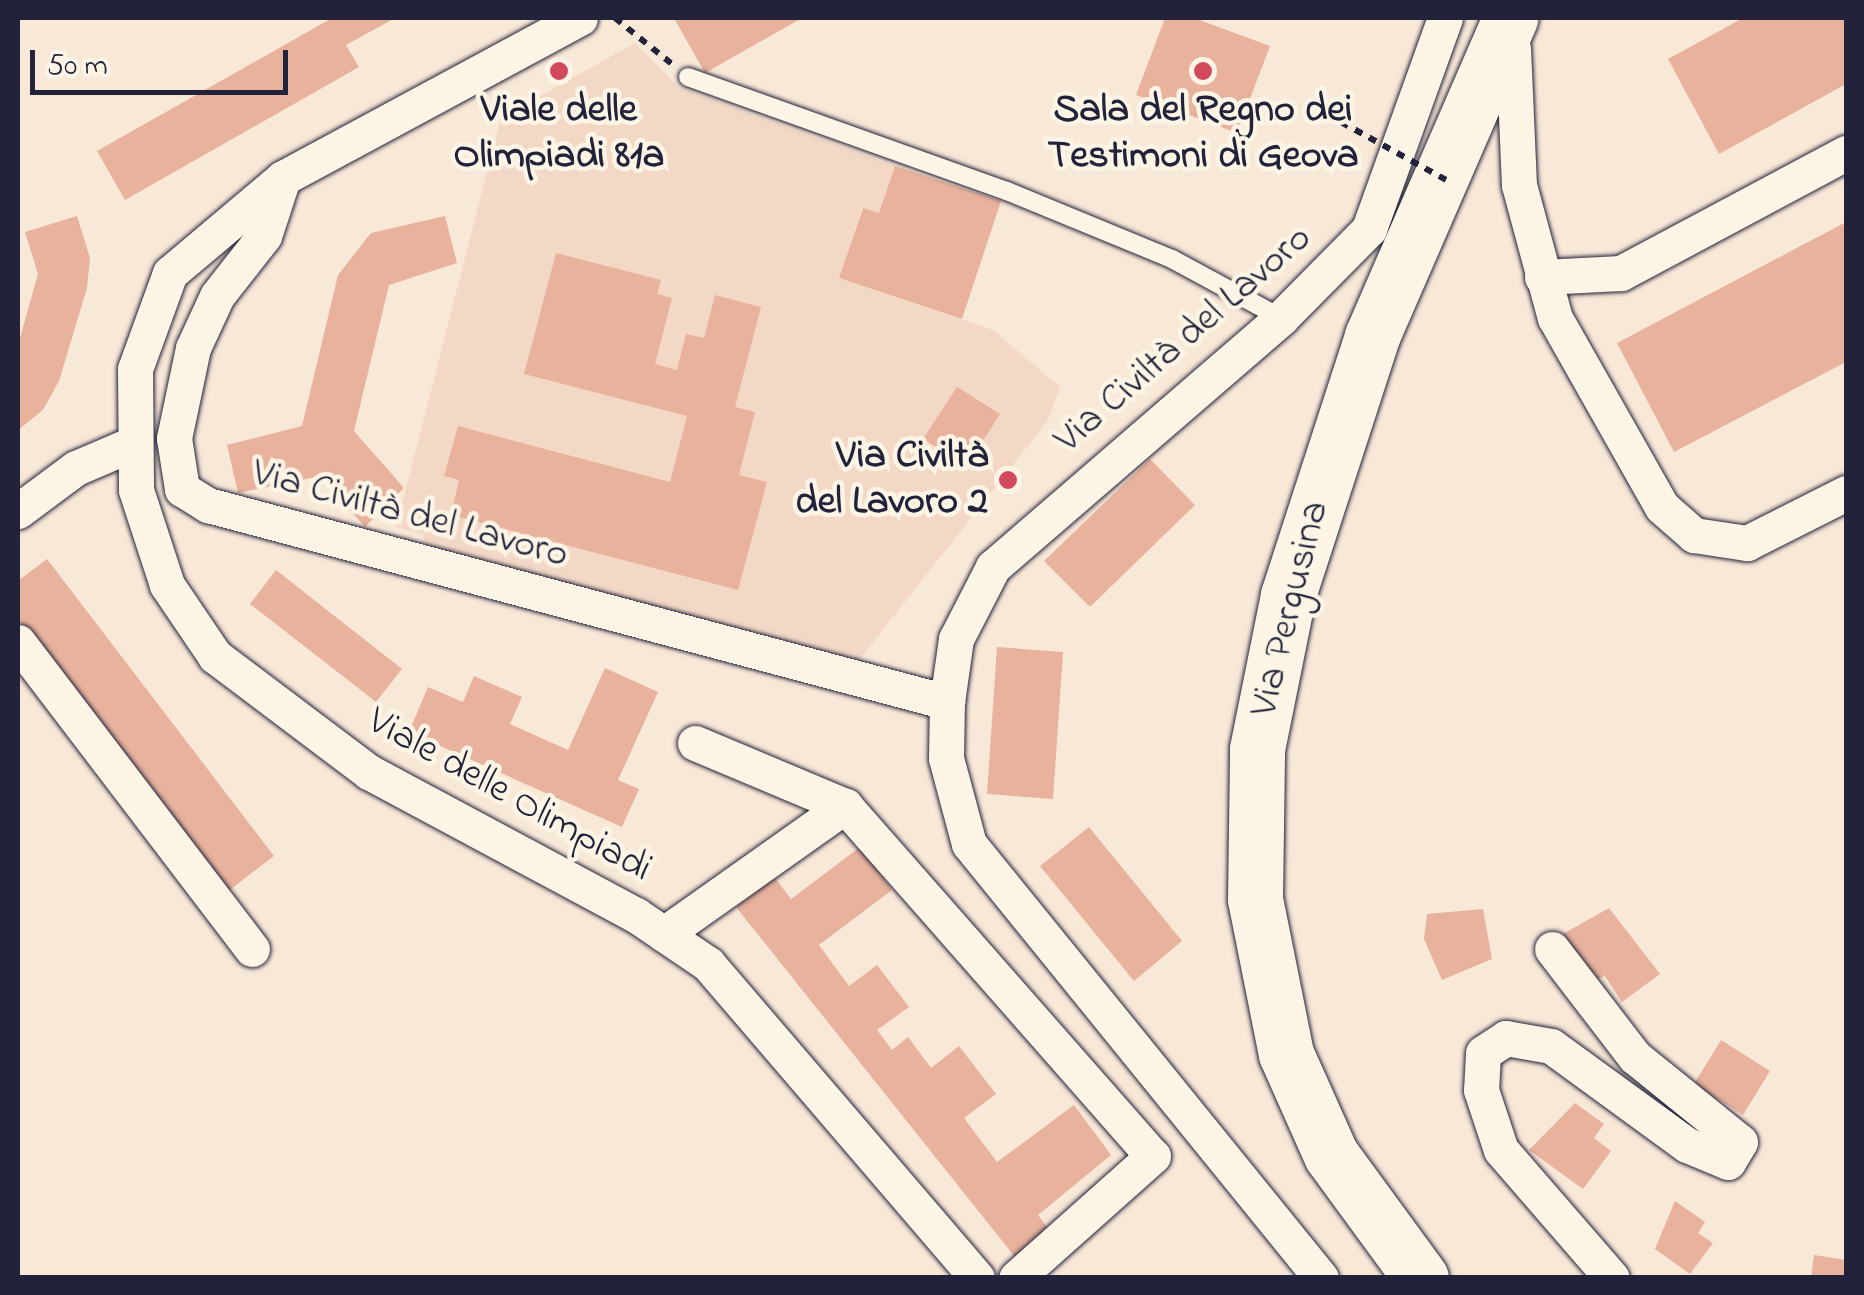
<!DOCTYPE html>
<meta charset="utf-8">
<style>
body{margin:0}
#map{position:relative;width:1864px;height:1295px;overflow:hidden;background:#f8e8d7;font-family:"Indie Flower",sans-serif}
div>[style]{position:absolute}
.built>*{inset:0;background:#f3d8c6}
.building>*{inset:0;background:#e8b29d}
.path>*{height:6px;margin-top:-3px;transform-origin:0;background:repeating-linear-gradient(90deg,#22223b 0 8px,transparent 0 16px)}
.roads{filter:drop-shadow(0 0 2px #22223b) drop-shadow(0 0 2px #22223b)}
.service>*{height:18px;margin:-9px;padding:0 9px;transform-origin:9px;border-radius:9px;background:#fcf5e5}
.minor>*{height:35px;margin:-17.5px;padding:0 17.5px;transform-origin:17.5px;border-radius:17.5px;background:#fcf5e5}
.primary>*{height:55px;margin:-27.5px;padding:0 27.5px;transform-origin:27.5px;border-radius:27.5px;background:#fcf5e5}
.path-bridge>*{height:6px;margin-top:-3px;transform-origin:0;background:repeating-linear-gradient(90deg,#22223b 0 8px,transparent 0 16px)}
.dots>*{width:28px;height:28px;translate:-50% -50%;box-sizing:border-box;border:5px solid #fcf5e5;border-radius:50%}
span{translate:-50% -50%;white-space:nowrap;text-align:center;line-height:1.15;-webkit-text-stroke:9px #fcf5e5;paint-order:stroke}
.poi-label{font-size:40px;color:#22223b;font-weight:700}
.right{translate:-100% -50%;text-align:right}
.street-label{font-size:40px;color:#22223b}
.frame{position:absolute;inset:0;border:20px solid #22223b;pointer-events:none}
.scale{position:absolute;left:30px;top:50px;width:258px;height:45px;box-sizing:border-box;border:5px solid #22223b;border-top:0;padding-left:12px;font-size:30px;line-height:35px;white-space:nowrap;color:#22223b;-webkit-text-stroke:8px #fcf5e5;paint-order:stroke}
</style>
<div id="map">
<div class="built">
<i style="clip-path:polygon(635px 43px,679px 88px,895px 166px,879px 213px,862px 208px,839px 278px,993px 330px,1060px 387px,1048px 420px,856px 664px,427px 546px,422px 534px,396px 527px,501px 118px)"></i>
</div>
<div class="building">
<i style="clip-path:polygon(332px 18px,395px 18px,346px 45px,359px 67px,125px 200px,97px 151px)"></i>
<i style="clip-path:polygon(674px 18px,802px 18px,705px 73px)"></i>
<i style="clip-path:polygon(1165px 18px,1194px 18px,1270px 46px,1237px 133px,1136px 95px)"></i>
<i style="clip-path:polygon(1743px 18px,1846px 18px,1846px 84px,1719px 154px,1668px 59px)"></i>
<i style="clip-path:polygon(895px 166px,1001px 201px,962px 319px,839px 278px,863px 208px,879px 213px)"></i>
<i style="clip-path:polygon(77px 216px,90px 258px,87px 288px,59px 381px,43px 410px,18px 430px,18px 345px,38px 274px,25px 232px)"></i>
<i style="clip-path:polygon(445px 216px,457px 263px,389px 285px,354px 431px,404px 488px,365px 527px,320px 476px,238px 493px,227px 445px,302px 426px,338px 275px,371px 233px)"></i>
<i style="clip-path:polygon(1846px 222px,1846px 362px,1674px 452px,1617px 343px)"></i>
<i style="clip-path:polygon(556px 253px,661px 280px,657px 294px,672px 298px,655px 364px,677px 370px,686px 334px,704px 338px,715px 295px,761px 307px,735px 407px,755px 412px,739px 475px,767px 482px,738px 590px,451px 515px,459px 480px,444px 476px,458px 426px,670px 482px,687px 416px,524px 374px)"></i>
<i style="clip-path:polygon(957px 387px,1000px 414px,967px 466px,923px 439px)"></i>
<i style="clip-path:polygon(1150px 459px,1195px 505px,1090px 607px,1044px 561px)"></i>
<i style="clip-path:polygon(47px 559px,274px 856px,227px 892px,18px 619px,18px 581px)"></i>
<i style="clip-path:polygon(276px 570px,402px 669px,376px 702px,250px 604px)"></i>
<i style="clip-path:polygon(997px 647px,1063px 652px,1053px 799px,987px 794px)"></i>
<i style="clip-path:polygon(605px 668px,658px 692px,618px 780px,639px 789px,622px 827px,409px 732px,428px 687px,463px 702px,474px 676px,522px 697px,510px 724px,568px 750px)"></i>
<i style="clip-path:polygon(1089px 827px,1182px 941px,1134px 981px,1040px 866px)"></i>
<i style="clip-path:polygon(860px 847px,892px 890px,819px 945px,849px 986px,877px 965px,909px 1007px,877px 1030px,892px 1050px,908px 1037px,931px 1068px,959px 1046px,996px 1094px,964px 1118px,997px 1162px,1074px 1105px,1111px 1155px,1038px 1215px,1050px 1231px,1015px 1257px,736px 907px,775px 878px,791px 899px)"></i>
<i style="clip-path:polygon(1609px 908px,1660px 974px,1622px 1002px,1605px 976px,1587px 983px,1554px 939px)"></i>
<i style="clip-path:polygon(1483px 909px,1492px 959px,1442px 980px,1424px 939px,1427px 914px)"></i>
<i style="clip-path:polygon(1721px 1040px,1770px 1071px,1743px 1115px,1694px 1084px)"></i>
<i style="clip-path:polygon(1575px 1103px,1604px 1124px,1594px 1138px,1611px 1151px,1583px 1189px,1529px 1150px)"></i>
<i style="clip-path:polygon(1675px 1201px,1705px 1222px,1698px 1233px,1713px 1243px,1690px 1274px,1655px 1249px)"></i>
<i style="clip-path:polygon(1814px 1255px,1846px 1260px,1846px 1278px,1811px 1278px)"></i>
</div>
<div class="path">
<i style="left:615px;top:18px;width:73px;rotate:38.9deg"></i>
</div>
<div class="roads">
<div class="service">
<i style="left:688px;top:77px;width:339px;rotate:19.7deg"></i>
<i style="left:1007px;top:191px;width:178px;rotate:22.4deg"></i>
<i style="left:1172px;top:259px;width:124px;rotate:28.4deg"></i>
</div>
<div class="minor">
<i style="left:580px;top:18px;width:337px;rotate:151.7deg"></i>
<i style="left:283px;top:178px;width:148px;rotate:139.9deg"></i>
<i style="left:170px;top:273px;width:102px;rotate:110deg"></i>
<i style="left:135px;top:369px;width:121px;rotate:89.5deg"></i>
<i style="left:136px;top:490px;width:100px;rotate:71.9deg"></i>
<i style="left:167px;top:585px;width:86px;rotate:55.9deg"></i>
<i style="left:215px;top:656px;width:193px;rotate:37deg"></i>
<i style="left:369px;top:772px;width:303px;rotate:28.2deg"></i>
<i style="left:636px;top:915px;width:87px;rotate:34.2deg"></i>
<i style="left:708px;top:964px;width:413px;rotate:49.4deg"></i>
<i style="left:1513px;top:48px;width:137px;rotate:87.5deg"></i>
<i style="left:1519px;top:185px;width:138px;rotate:74.9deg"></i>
<i style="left:1555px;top:318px;width:217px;rotate:60.5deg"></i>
<i style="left:1662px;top:507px;width:43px;rotate:41.2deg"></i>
<i style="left:1694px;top:535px;width:54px;rotate:8.6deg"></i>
<i style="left:1747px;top:543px;width:111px;rotate:-26.8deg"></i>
<i style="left:283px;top:178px;width:61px;rotate:108.1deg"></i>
<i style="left:264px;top:236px;width:76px;rotate:128.1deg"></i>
<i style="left:217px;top:296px;width:57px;rotate:114.8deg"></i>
<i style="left:193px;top:348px;width:92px;rotate:101.9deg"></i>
<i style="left:174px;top:438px;width:52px;rotate:81.1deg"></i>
<i style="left:182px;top:489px;width:31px;rotate:32deg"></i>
<i style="left:208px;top:505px;width:765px;rotate:14.93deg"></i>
<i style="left:1542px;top:277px;width:79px;rotate:-2.9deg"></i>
<i style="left:1621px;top:273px;width:255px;rotate:-28.1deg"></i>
<i style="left:18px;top:511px;width:72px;rotate:-36.6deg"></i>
<i style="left:76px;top:468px;width:61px;rotate:-23.2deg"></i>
<i style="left:18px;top:642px;width:386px;rotate:52.7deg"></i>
<i style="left:695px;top:743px;width:163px;rotate:22.8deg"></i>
<i style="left:845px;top:806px;width:466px;rotate:48.7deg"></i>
<i style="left:1153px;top:1156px;width:183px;rotate:138.3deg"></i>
<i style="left:664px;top:934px;width:222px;rotate:-35.3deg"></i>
<i style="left:1552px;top:949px;width:136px;rotate:52.5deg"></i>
<i style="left:1635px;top:1057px;width:135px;rotate:39deg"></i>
<i style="left:1740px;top:1142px;width:23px;rotate:121deg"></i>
<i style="left:1728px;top:1162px;width:44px;rotate:-157.5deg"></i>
<i style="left:1687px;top:1145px;width:168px;rotate:-143.9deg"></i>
<i style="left:1551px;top:1046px;width:46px;rotate:-169.9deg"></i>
<i style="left:1506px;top:1038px;width:27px;rotate:147deg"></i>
<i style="left:1483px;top:1053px;width:37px;rotate:93deg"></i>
<i style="left:1481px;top:1090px;width:63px;rotate:71.6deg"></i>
<i style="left:1501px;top:1150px;width:169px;rotate:49.1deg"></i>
<i style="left:1321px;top:1278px;width:559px;rotate:-129.04deg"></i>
<i style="left:969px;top:844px;width:89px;rotate:-105deg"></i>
<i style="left:946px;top:758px;width:56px;rotate:-89deg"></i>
<i style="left:947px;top:702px;width:64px;rotate:-81.9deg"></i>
<i style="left:956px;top:639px;width:81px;rotate:-62.8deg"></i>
<i style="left:993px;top:567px;width:381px;rotate:-40.8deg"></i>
<i style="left:1281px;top:318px;width:125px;rotate:-45.3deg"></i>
<i style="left:1369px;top:229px;width:224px;rotate:-70.2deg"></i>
</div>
<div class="primary">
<i style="left:1421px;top:1278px;width:152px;rotate:-126.2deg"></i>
<i style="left:1331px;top:1155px;width:111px;rotate:-114deg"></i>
<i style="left:1286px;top:1054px;width:158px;rotate:-101.3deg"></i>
<i style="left:1255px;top:899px;width:150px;rotate:-89.2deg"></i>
<i style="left:1257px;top:749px;width:157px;rotate:-78.6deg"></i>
<i style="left:1288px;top:595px;width:272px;rotate:-72deg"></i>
<i style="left:1372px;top:336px;width:347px;rotate:-66.5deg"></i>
</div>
</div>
<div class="path-bridge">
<i style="left:1341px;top:122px;width:120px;rotate:28.9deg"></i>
</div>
<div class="dots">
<i style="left:559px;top:71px;background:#d1495b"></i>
<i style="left:1203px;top:71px;background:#d1495b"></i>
<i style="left:1008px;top:480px;background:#d1495b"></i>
</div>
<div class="poi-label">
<span style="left:559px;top:134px">Viale delle<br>Olimpiadi 81a</span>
<span style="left:1203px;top:134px">Sala del Regno dei<br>Testimoni di Geova</span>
<span class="right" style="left:988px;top:480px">Via Civiltà<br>del Lavoro 2</span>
</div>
<div class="street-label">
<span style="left:1184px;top:340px;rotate:-41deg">Via Civiltà del Lavoro</span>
<span style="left:410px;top:515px;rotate:15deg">Via Civiltà del Lavoro</span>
<span style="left:1291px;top:609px;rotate:-76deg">Via Pergusina</span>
<span style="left:509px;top:796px;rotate:29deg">Viale delle Olimpiadi</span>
</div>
<div class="frame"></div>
<div class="scale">50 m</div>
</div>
